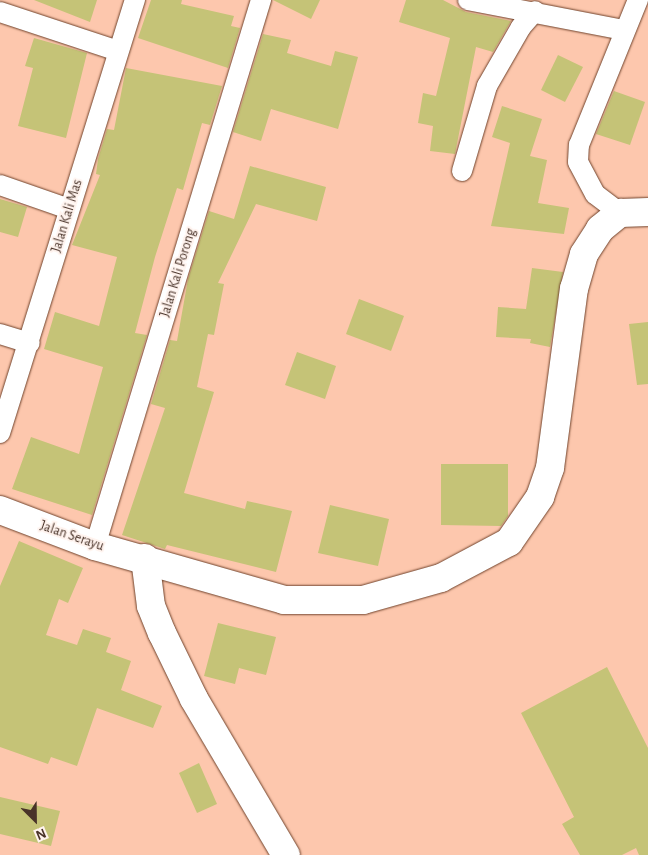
<!DOCTYPE html>
<style>
body{margin:0}
#map{position:relative;width:648px;height:855px;overflow:hidden;background:#fdc7ad;font-family:"Alegreya Sans",sans-serif}
div>[style]{position:absolute}
.building>*{inset:0;background:#c5c377}
.roads{filter:drop-shadow(0 0 1px #70432c) drop-shadow(0 0 1px #70432c)}
.street>*{height:20px;margin:-10px;padding:0 10px;transform-origin:10px;border-radius:10px;background:#fff}
.secondary>*{height:28px;margin:-14px;padding:0 14px;transform-origin:14px;border-radius:14px;background:#fff}
span{translate:-50% -50%;white-space:nowrap;text-align:center;line-height:1.15;-webkit-text-stroke:4px #fff3ee;paint-order:stroke}
.street-label{font-size:14px;color:#493329}
.north{position:absolute;left:10px;top:795px;width:50px;height:50px;-webkit-text-stroke:4px #fff3ee;paint-order:stroke;rotate:157deg;font-size:14px;font-weight:700;line-height:20px;text-align:center;color:#493329}
.north::after{content:'';display:block;margin:auto;width:18px;height:22px;background:#493329;clip-path:polygon(50% 0,100% 100%,50% 72%,0 100%)}
</style>
<div id="map">
<div class="building">
<i style="clip-path:polygon(34px 0,97px 0,90px 22px)"></i>
<i style="clip-path:polygon(151px 0,182px 0,181px 4px,234px 16px,231px 26px,240px 28px,228px 68px,138px 38px)"></i>
<i style="clip-path:polygon(273px 0,320px 0,311px 19px)"></i>
<i style="clip-path:polygon(406px 0,443px 0,466px 12px,511px 21px,493px 52px,476px 47px,455px 154px,430px 151px,433px 126px,418px 123px,423px 93px,436px 96px,450px 38px,399px 22px)"></i>
<i style="clip-path:polygon(263px 34px,291px 40px,287px 53px,331px 66px,335px 51px,358px 57px,338px 129px,271px 109px,261px 141px,233px 132px)"></i>
<i style="clip-path:polygon(34px 38px,87px 53px,66px 138px,18px 126px,33px 68px,25px 66px)"></i>
<i style="clip-path:polygon(558px 55px,583px 67px,565px 102px,541px 90px)"></i>
<i style="clip-path:polygon(126px 68px,222px 86px,210px 125px,202px 123px,183px 190px,177px 188px,155px 257px,135px 333px,147px 335px,92px 515px,12px 489px,31px 437px,79px 454px,103px 367px,44px 349px,55px 312px,99px 326px,117px 257px,72px 245px,100px 175px,96px 174px,98px 159px,107px 129px,114px 130px)"></i>
<i style="clip-path:polygon(614px 91px,645px 102px,630px 145px,596px 134px)"></i>
<i style="clip-path:polygon(502px 106px,542px 119px,530px 156px,547px 160px,538px 203px,569px 208px,564px 234px,491px 226px,510px 143px,492px 137px)"></i>
<i style="clip-path:polygon(250px 166px,326px 187px,317px 221px,256px 204px,218px 283px,224px 284px,214px 335px,208px 334px,197px 387px,214px 392px,184px 493px,245px 509px,247px 501px,292px 511px,276px 572px,167px 545px,165px 549px,122px 535px,165px 408px,151px 404px,170px 340px,177px 341px,188px 279px,209px 211px,234px 219px)"></i>
<i style="clip-path:polygon(0 199px,27px 207px,18px 237px,0 232px)"></i>
<i style="clip-path:polygon(532px 268px,563px 272px,550px 347px,530px 343px,531px 339px,496px 337px,498px 307px,526px 309px)"></i>
<i style="clip-path:polygon(359px 299px,404px 316px,391px 351px,346px 334px)"></i>
<i style="clip-path:polygon(648px 322px,648px 384px,637px 385px,629px 324px)"></i>
<i style="clip-path:polygon(297px 352px,336px 366px,325px 399px,285px 385px)"></i>
<i style="clip-path:polygon(441px 464px,508px 464px,508px 516px,501px 526px,441px 525px)"></i>
<i style="clip-path:polygon(330px 505px,389px 519px,378px 566px,318px 553px)"></i>
<i style="clip-path:polygon(19px 541px,83px 568px,68px 603px,59px 599px,46px 635px,77px 645px,83px 629px,111px 638px,106px 652px,131px 661px,121px 690px,162px 706px,153px 728px,97px 708px,77px 766px,51px 757px,48px 764px,0 747px,0 586px)"></i>
<i style="clip-path:polygon(218px 623px,276px 637px,266px 675px,239px 668px,235px 684px,204px 676px)"></i>
<i style="clip-path:polygon(607px 667px,648px 748px,648px 855px,639px 855px,636px 848px,622px 855px,580px 855px,562px 824px,574px 817px,521px 713px)"></i>
<i style="clip-path:polygon(199px 763px,217px 804px,197px 813px,179px 773px)"></i>
<i style="clip-path:polygon(0 797px,60px 811px,51px 846px,0 834px)"></i>
</div>
<div class="roads">
<div class="street">
<i style="left:468px;top:0;width:159px;rotate:10.9deg"></i>
<i style="left:0;top:12px;width:124px;rotate:18.3deg"></i>
<i style="left:462px;top:171px;width:89px;rotate:-73.6deg"></i>
<i style="left:487px;top:86px;width:68px;rotate:-60deg"></i>
<i style="left:521px;top:27px;width:21px;rotate:-49deg"></i>
<i style="left:0;top:185px;width:73px;rotate:19.2deg"></i>
<i style="left:620px;top:213px;width:31px;rotate:-143deg"></i>
<i style="left:595px;top:194px;width:36px;rotate:-118deg"></i>
<i style="left:578px;top:162px;width:17px;rotate:-87deg"></i>
<i style="left:579px;top:145px;width:157px;rotate:-67.9deg"></i>
<i style="left:0;top:334px;width:31px;rotate:17deg"></i>
<i style="left:0;top:433px;width:454px;rotate:-72.7deg"></i>
<i style="left:95px;top:546px;width:571px;rotate:-73.09deg"></i>
</div>
<div class="secondary">
<i style="left:0;top:510px;width:102px;rotate:20.8deg"></i>
<i style="left:95px;top:546px;width:197px;rotate:15.9deg"></i>
<i style="left:284px;top:600px;width:79px"></i>
<i style="left:363px;top:600px;width:81px;rotate:-15.8deg"></i>
<i style="left:441px;top:578px;width:77px;rotate:-27.9deg"></i>
<i style="left:509px;top:542px;width:55px;rotate:-55.4deg"></i>
<i style="left:540px;top:497px;width:31px;rotate:-71deg"></i>
<i style="left:550px;top:468px;width:181px;rotate:-82.4deg"></i>
<i style="left:574px;top:289px;width:36px;rotate:-74deg"></i>
<i style="left:584px;top:254px;width:30px;rotate:-57deg"></i>
<i style="left:600px;top:229px;width:26px;rotate:-39deg"></i>
<i style="left:620px;top:213px;width:28px;rotate:-2deg"></i>
<i style="left:145px;top:558px;width:48px;rotate:82.9deg"></i>
<i style="left:151px;top:606px;width:29px;rotate:68deg"></i>
<i style="left:162px;top:633px;width:73px;rotate:64.1deg"></i>
<i style="left:194px;top:699px;width:181px;rotate:59.5deg"></i>
</div>
</div>
<div class="street-label">
<span style="left:67px;top:216px;rotate:-73deg">Jalan Kali Mas</span>
<span style="left:178px;top:273px;rotate:-73deg">Jalan Kali Porong</span>
<span style="left:72px;top:536px;rotate:19deg">Jalan Serayu</span>
</div>
<div class="north">N</div>
</div>
